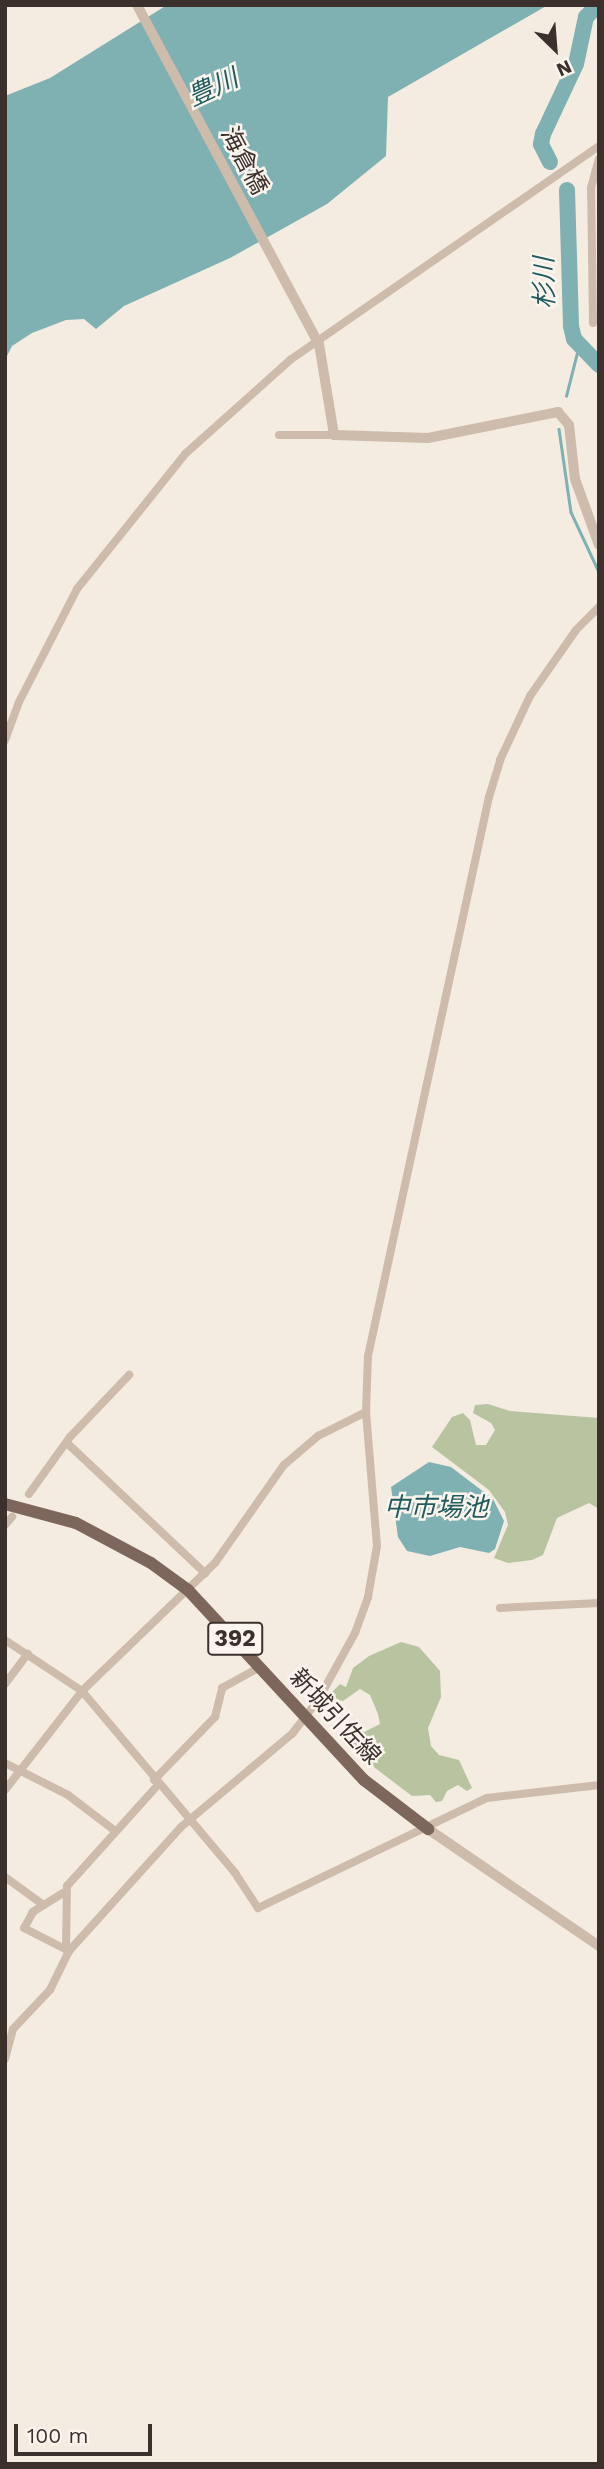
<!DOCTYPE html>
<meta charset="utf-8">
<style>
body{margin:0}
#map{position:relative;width:604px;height:2469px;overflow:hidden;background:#f4ebe1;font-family:"Work Sans","Noto Sans JP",sans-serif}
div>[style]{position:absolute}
.green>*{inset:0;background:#b8c4a0}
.water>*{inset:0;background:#7fb0b2}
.stream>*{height:2.5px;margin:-1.25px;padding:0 1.25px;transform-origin:1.25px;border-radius:1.25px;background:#7fb0b2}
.river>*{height:16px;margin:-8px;padding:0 8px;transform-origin:8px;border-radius:8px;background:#7fb0b2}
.minor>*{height:8px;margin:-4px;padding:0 4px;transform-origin:4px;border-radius:4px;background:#cdbbac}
.tertiary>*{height:10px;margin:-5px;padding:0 5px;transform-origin:5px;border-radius:5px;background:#cdbbac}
.primary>*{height:12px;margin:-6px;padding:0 6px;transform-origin:6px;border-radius:6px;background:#7d675c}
span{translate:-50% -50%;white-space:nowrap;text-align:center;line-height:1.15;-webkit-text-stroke:5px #fbf5ee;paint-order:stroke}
.shield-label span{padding:2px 5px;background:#fbf5ee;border:2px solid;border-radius:5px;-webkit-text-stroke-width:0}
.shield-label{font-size:23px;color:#3b302b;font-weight:700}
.street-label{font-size:24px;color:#3b302b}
.water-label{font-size:26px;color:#1f5a5e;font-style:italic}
.frame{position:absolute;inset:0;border:7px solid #3b302b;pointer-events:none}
.north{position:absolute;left:520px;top:14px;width:70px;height:70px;-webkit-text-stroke:5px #fbf5ee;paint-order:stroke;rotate:155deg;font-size:19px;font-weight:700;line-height:28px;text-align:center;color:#3b302b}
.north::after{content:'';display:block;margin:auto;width:24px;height:32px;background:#3b302b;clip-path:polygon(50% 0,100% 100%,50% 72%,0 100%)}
.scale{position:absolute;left:14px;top:2424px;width:138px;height:32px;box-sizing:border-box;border:4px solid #3b302b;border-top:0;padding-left:9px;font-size:21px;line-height:24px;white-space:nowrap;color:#3b302b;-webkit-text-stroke:5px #fbf5ee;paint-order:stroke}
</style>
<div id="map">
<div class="green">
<i style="clip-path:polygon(488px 1404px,510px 1411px,599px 1418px,599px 1509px,589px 1503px,557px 1518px,543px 1555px,532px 1560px,508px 1563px,494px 1558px,508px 1525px,505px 1512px,489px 1490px,432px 1447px,452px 1417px,463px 1413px,470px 1420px,476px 1445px,486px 1445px,495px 1430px,491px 1423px,473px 1413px,475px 1405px)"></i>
<i style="clip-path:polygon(401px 1642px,419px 1647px,440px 1671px,441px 1697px,428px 1728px,431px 1746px,439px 1755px,459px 1760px,472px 1788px,467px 1791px,458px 1785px,447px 1791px,442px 1801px,436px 1802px,430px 1795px,412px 1796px,358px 1755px,341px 1734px,355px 1726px,364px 1732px,380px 1724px,378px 1714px,370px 1695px,360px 1689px,343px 1701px,332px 1698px,331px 1693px,340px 1684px,346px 1687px,353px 1668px,369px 1656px)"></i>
</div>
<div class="water">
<i style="clip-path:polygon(167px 5px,548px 5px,388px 97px,386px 156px,327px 204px,230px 258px,124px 306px,96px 329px,84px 319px,66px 320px,32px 333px,12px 346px,5px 360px,5px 96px,50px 78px)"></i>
<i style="clip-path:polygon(429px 1462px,451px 1467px,493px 1499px,504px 1521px,495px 1549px,489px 1553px,460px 1547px,430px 1556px,407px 1551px,398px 1537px,391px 1487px)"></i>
</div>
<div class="stream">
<i style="left:566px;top:396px;width:53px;rotate:-75.7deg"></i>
<i style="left:559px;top:429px;width:84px;rotate:81.8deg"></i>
<i style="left:571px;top:512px;width:66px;rotate:65deg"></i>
</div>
<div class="river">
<i style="left:550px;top:162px;width:20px;rotate:-117deg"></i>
<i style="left:541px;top:144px;width:10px;rotate:-79deg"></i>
<i style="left:543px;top:134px;width:77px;rotate:-64.8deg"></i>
<i style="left:576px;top:64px;width:48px;rotate:-78deg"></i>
<i style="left:586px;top:17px;width:17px;rotate:-45deg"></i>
<i style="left:567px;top:190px;width:136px;rotate:88.3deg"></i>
<i style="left:571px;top:326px;width:13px;rotate:77deg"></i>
<i style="left:574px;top:339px;width:36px;rotate:46deg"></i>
</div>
<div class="minor">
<i style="left:593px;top:323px;width:135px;rotate:-90.8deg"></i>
<i style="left:591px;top:188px;width:30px;rotate:-75deg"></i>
<i style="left:279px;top:435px;width:55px"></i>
<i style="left:5px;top:740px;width:40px;rotate:-69.8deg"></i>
<i style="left:19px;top:702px;width:127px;rotate:-62.8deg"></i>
<i style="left:77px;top:589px;width:173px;rotate:-51.3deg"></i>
<i style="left:185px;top:454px;width:141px;rotate:-41.8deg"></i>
<i style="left:290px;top:360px;width:376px;rotate:-34.7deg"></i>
<i style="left:67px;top:1443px;width:190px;rotate:43.3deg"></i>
<i style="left:29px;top:1494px;width:70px;rotate:-54.3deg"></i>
<i style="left:70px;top:1437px;width:86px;rotate:-46.4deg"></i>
<i style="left:5px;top:1525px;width:11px;rotate:-49deg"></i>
<i style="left:500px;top:1608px;width:99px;rotate:-2.9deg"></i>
<i style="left:5px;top:1640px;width:92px;rotate:33.5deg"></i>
<i style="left:82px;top:1691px;width:238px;rotate:49.9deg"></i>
<i style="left:235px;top:1873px;width:42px;rotate:56.7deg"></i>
<i style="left:258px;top:1908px;width:254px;rotate:-25.7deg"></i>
<i style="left:487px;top:1798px;width:113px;rotate:-6.6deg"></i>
<i style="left:5px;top:1684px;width:38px;rotate:-53deg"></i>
<i style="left:5px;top:1763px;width:71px;rotate:26.9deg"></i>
<i style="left:68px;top:1795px;width:58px;rotate:37.3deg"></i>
<i style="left:154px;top:1780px;width:88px;rotate:-45.9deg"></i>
<i style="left:215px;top:1717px;width:30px;rotate:-76deg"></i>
<i style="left:222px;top:1688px;width:43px;rotate:-28.9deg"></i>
<i style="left:5px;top:1790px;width:125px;rotate:-52.1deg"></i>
<i style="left:82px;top:1691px;width:185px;rotate:-43.9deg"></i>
<i style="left:215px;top:1563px;width:120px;rotate:-54.9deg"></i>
<i style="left:284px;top:1465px;width:45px;rotate:-40.5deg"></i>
<i style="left:318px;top:1436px;width:54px;rotate:-26.6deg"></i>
<i style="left:5px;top:1877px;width:46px;rotate:36.1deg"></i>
<i style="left:63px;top:1893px;width:36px;rotate:148deg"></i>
<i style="left:33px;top:1912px;width:18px;rotate:119deg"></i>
<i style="left:24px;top:1928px;width:51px;rotate:27.1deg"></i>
<i style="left:66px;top:1949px;width:63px;rotate:-89.1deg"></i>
<i style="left:67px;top:1886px;width:136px;rotate:-48deg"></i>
<i style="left:5px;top:2059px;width:31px;rotate:-75deg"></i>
<i style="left:13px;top:2029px;width:54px;rotate:-46.5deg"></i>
<i style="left:50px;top:1990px;width:43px;rotate:-64deg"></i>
<i style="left:69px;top:1951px;width:167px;rotate:-47.9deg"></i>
<i style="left:181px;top:1827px;width:145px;rotate:-40deg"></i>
<i style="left:292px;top:1734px;width:43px;rotate:-52.6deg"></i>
<i style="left:318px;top:1700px;width:77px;rotate:-61.1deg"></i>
<i style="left:355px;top:1633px;width:38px;rotate:-70deg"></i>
<i style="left:368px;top:1597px;width:52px;rotate:-80deg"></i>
<i style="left:377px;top:1546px;width:134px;rotate:-94.7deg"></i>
<i style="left:366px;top:1412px;width:56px;rotate:-88deg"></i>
<i style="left:368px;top:1356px;width:572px;rotate:-77.79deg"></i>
<i style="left:489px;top:797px;width:39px;rotate:-73deg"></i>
<i style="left:500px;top:760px;width:71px;rotate:-64.9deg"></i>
<i style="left:530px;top:696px;width:80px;rotate:-55.1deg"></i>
<i style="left:576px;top:630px;width:33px;rotate:-45deg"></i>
</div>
<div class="tertiary">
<i style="left:137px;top:5px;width:385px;rotate:61.8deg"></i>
<i style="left:319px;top:344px;width:92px;rotate:80.6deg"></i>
<i style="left:334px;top:435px;width:94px;rotate:1.8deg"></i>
<i style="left:428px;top:438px;width:133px;rotate:-11.3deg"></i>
<i style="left:558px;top:412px;width:17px;rotate:50deg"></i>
<i style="left:569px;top:425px;width:54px;rotate:83.7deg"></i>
<i style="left:575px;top:479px;width:70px;rotate:70deg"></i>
<i style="left:428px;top:1829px;width:207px;rotate:34.4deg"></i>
</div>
<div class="primary">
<i style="left:5px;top:1504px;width:73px;rotate:15deg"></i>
<i style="left:76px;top:1523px;width:85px;rotate:28.1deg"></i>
<i style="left:151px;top:1563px;width:46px;rotate:36.1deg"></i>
<i style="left:188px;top:1590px;width:259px;rotate:47.2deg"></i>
<i style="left:364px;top:1780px;width:81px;rotate:37.4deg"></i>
</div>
<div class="shield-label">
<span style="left:235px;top:1639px">392</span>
</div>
<div class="street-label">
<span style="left:244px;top:161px;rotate:62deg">海倉橋</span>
<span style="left:335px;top:1717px;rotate:47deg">新城引佐線</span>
</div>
<div class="water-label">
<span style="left:213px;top:88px;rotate:-25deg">豊川</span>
<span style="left:545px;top:283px;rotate:-91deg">杉川</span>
<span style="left:436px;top:1508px">中市場池</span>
</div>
<div class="frame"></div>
<div class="north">N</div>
<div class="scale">100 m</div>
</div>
